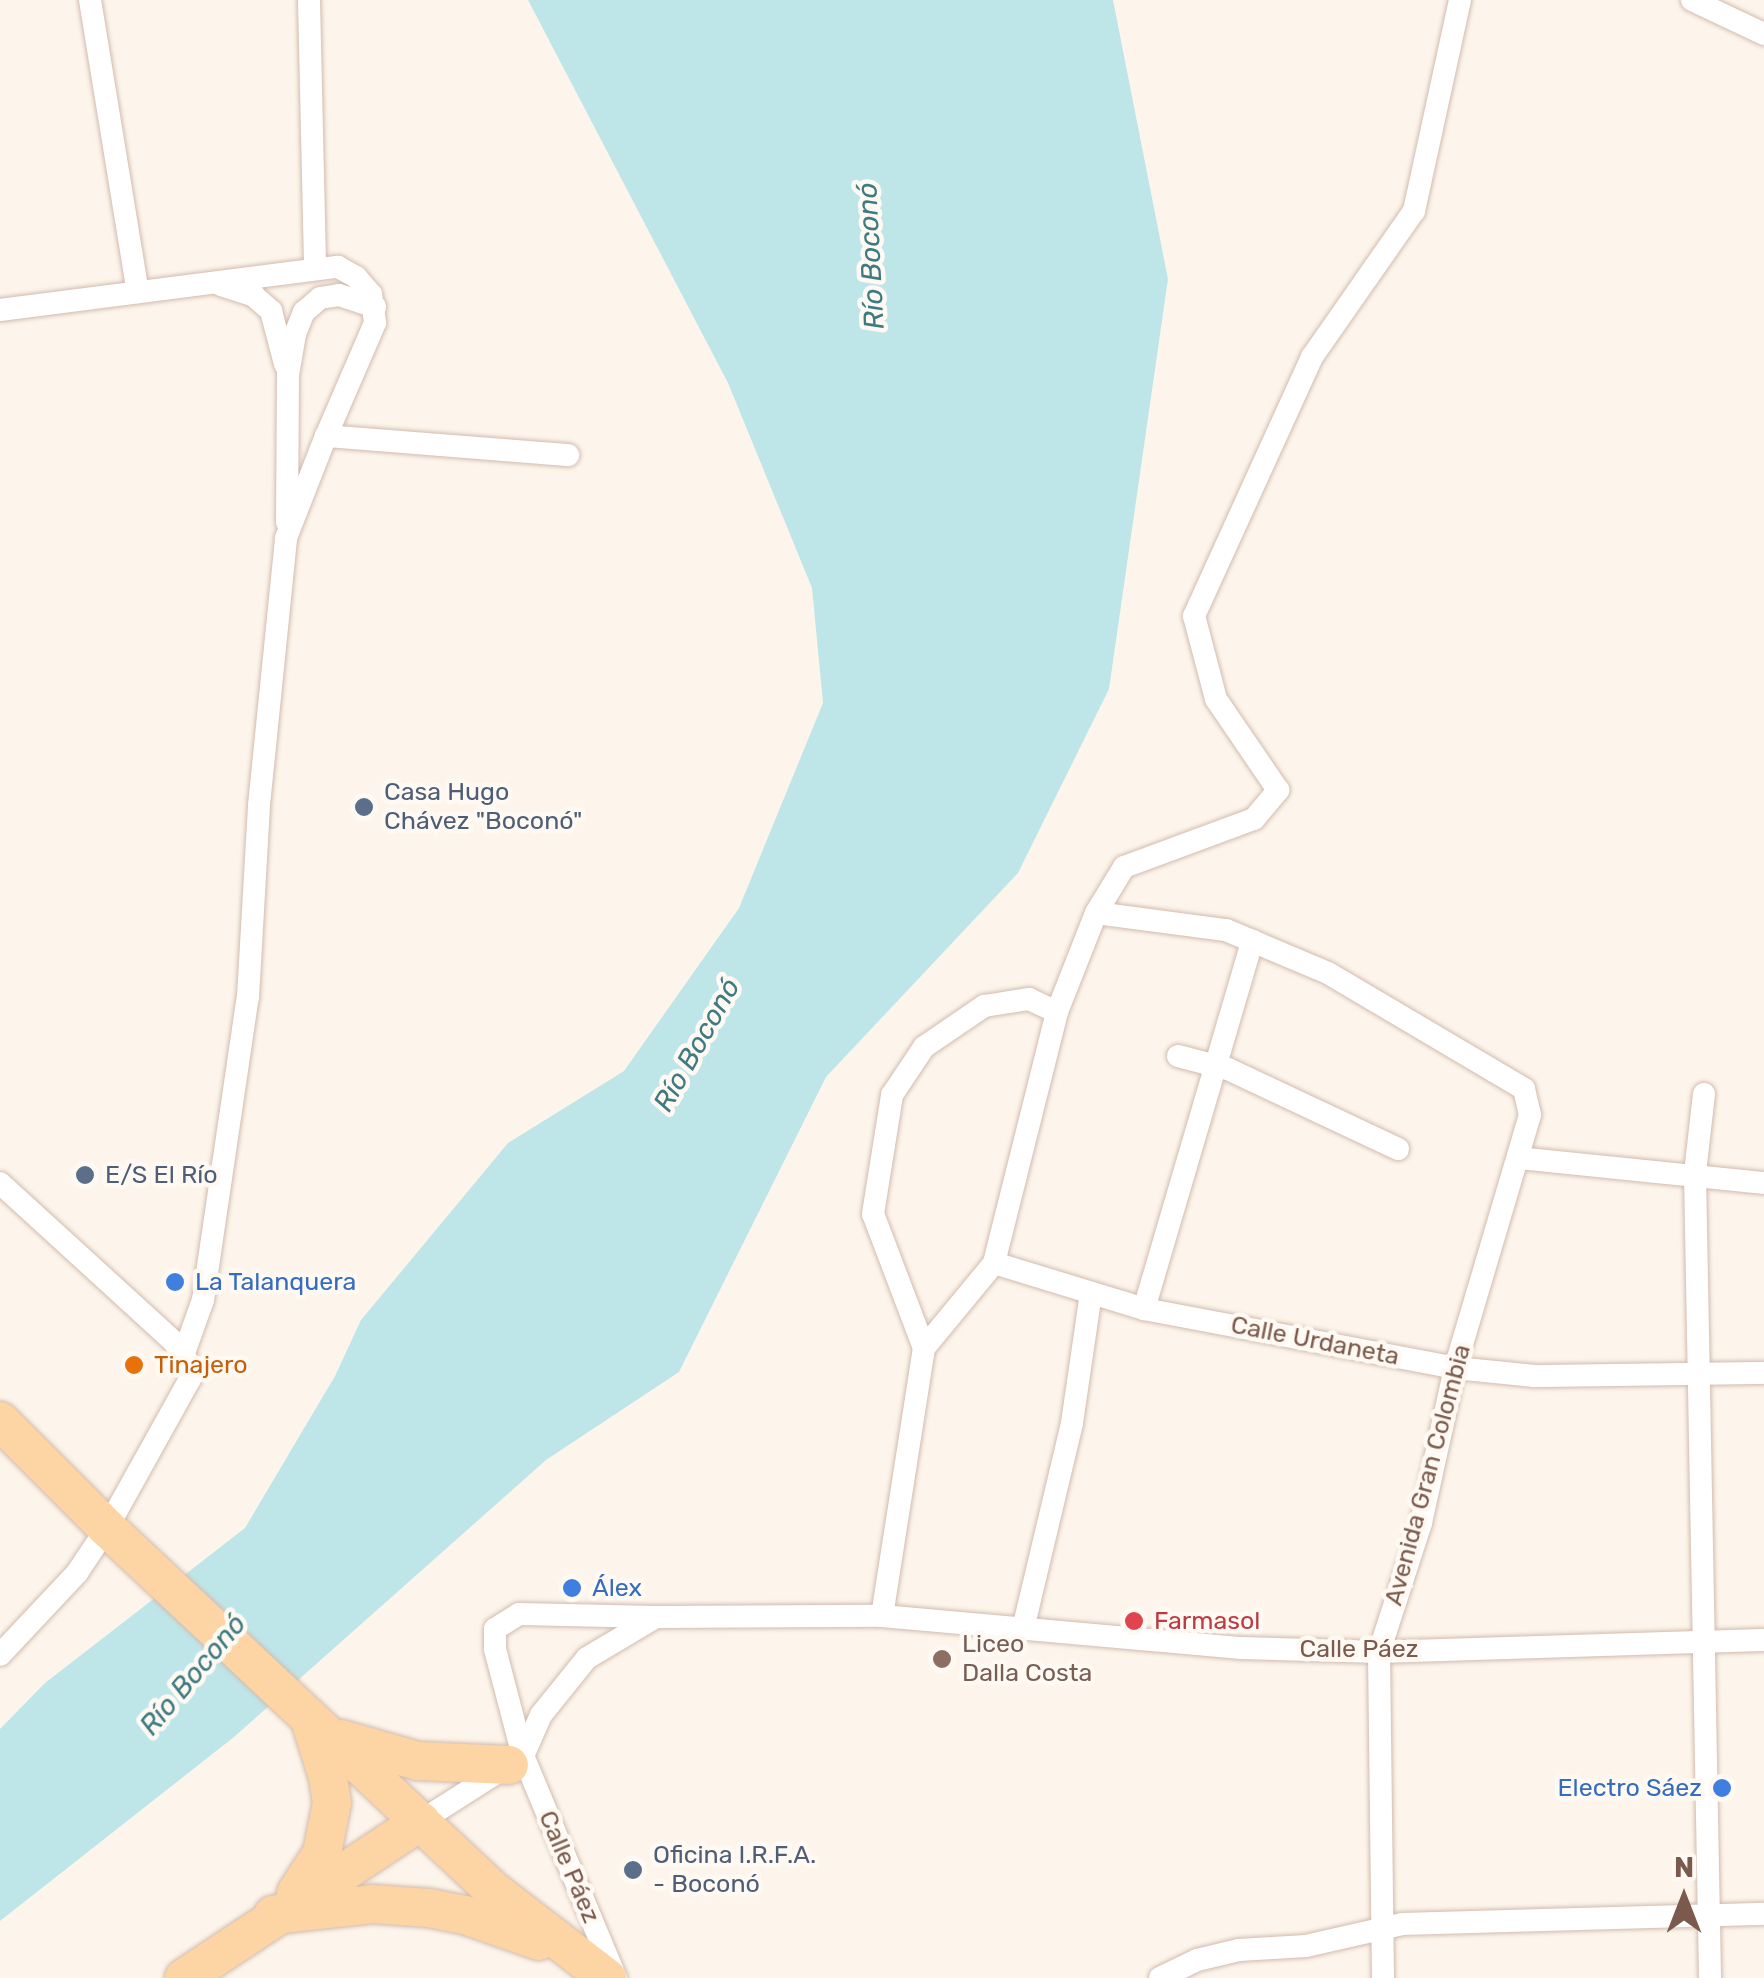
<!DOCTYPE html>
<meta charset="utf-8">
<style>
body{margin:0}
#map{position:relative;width:1764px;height:1978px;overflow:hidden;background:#fdf5eb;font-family:Rubik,sans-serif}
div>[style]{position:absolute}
.water>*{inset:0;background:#bee6e9}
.roads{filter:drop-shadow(0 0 2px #d2bbaf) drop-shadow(0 0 2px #d2bbaf)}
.street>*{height:22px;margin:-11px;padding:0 11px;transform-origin:11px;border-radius:11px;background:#fff}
.primary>*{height:38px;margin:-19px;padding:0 19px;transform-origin:19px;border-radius:19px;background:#fdd4a3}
.dots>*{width:28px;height:28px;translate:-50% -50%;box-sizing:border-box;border:5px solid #fff9f3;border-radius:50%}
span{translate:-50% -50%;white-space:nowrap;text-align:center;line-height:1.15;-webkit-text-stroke:9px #fff9f3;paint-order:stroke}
.service-label{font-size:25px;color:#4e5e75}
.left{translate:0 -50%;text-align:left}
.shop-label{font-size:25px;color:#366cbe}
.right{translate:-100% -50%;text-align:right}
.street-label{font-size:25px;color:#7b594c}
.food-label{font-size:25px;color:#c56008}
.health-label{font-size:25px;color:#be3a42}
.education-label{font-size:25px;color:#785e54}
.water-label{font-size:28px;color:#3e7b80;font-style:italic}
.north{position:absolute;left:1634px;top:1848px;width:100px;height:100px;-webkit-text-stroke:8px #fff9f3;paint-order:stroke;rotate:0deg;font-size:28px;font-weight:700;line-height:40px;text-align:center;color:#7b594c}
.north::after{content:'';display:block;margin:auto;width:35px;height:45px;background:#7b594c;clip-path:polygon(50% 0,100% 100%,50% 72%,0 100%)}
</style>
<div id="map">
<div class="water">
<i style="clip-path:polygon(528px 0,1113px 0,1168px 279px,1109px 689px,1018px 873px,826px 1077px,679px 1372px,546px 1460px,234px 1737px,0 1921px,0 1729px,45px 1683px,245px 1528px,335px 1376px,361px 1320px,508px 1143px,624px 1071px,739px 908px,823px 703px,812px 588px,728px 383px)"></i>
</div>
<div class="roads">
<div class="street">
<i style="left:90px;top:0;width:296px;rotate:80.7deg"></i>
<i style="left:309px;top:0;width:266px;rotate:88.7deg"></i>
<i style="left:1692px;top:0;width:80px;rotate:25.3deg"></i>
<i style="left:221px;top:285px;width:35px;rotate:18deg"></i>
<i style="left:254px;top:296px;width:23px;rotate:41deg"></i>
<i style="left:271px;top:311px;width:55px;rotate:75.2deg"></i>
<i style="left:0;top:310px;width:341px;rotate:-7.3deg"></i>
<i style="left:338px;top:267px;width:21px;rotate:29deg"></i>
<i style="left:356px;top:277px;width:23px;rotate:49deg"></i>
<i style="left:371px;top:294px;width:29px;rotate:82deg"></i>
<i style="left:375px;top:323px;width:123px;rotate:113.4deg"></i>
<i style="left:326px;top:436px;width:243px;rotate:4.5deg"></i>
<i style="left:287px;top:522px;width:147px;rotate:-89.6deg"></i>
<i style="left:288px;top:375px;width:42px;rotate:-80.3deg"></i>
<i style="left:295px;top:334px;width:24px;rotate:-68deg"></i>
<i style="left:304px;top:312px;width:21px;rotate:-41deg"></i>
<i style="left:320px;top:298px;width:19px;rotate:-9deg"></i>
<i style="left:339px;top:295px;width:38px;rotate:18deg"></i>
<i style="left:1096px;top:913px;width:131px;rotate:7.5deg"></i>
<i style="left:1226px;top:930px;width:111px;rotate:22.9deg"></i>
<i style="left:1328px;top:973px;width:228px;rotate:30.6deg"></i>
<i style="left:1524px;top:1089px;width:27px;rotate:77deg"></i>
<i style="left:1530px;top:1115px;width:264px;rotate:106.5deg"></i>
<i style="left:1455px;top:1368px;width:159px;rotate:102.4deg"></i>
<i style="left:1421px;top:1523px;width:136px;rotate:108deg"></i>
<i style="left:1379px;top:1652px;width:326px;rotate:89.3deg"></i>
<i style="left:1178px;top:1056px;width:52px;rotate:14.6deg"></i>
<i style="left:1228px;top:1069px;width:188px;rotate:25.2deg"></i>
<i style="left:1704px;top:1094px;width:80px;rotate:96.5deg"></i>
<i style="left:1695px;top:1173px;width:805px;rotate:88.93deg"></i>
<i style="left:1518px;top:1158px;width:247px;rotate:5.8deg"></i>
<i style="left:0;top:1183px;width:236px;rotate:42.4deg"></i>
<i style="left:174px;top:1342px;width:29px;rotate:55deg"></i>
<i style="left:191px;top:1366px;width:13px;rotate:94deg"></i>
<i style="left:190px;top:1379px;width:171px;rotate:119.1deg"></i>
<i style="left:107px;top:1528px;width:54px;rotate:123.7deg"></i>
<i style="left:77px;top:1573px;width:112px;rotate:133.2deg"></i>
<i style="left:994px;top:1263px;width:157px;rotate:17deg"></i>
<i style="left:1144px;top:1309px;width:317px;rotate:10.7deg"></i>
<i style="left:1455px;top:1368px;width:80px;rotate:5.7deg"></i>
<i style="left:1535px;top:1376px;width:229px;rotate:-0.8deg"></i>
<i style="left:1144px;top:1309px;width:384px;rotate:-73.6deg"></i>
<i style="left:924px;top:1348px;width:143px;rotate:-110.8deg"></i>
<i style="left:873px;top:1214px;width:121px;rotate:-80.9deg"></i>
<i style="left:892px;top:1095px;width:58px;rotate:-56.3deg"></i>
<i style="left:924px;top:1047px;width:73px;rotate:-34.3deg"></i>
<i style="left:984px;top:1006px;width:46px;rotate:-8.8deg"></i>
<i style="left:1029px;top:999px;width:31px;rotate:25deg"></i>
<i style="left:184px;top:1353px;width:56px;rotate:-70.3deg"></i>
<i style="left:203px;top:1300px;width:306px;rotate:-81.6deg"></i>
<i style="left:248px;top:997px;width:192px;rotate:-86.7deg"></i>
<i style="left:259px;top:805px;width:268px;rotate:-84.2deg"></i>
<i style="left:286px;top:538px;width:110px;rotate:-68.6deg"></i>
<i style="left:882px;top:1616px;width:271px;rotate:-81.1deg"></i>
<i style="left:924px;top:1348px;width:110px;rotate:-50.5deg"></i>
<i style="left:994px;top:1263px;width:259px;rotate:-75.9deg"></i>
<i style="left:1057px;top:1012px;width:106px;rotate:-68.5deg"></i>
<i style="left:1096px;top:913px;width:54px;rotate:-58.7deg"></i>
<i style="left:1124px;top:867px;width:139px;rotate:-20.3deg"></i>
<i style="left:1254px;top:819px;width:38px;rotate:-50deg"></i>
<i style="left:1278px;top:790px;width:110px;rotate:-124.3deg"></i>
<i style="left:1216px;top:699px;width:86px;rotate:-104.8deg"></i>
<i style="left:1194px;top:616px;width:285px;rotate:-65.5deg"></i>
<i style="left:1312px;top:357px;width:178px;rotate:-55.1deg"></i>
<i style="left:1414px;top:211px;width:216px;rotate:-77.7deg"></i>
<i style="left:1023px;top:1629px;width:212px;rotate:-76.6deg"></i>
<i style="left:1072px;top:1423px;width:131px;rotate:-81.7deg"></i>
<i style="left:421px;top:1821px;width:121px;rotate:-32.5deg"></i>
<i style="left:523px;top:1756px;width:45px;rotate:-66.3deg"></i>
<i style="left:541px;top:1715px;width:73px;rotate:-51.1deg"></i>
<i style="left:587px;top:1658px;width:80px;rotate:-30.7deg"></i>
<i style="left:656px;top:1617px;width:226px;rotate:-0.3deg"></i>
<i style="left:882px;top:1616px;width:361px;rotate:5.1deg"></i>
<i style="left:1242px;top:1648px;width:137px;rotate:1.7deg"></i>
<i style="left:1379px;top:1652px;width:385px;rotate:-1.8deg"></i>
<i style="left:616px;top:1978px;width:241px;rotate:-112.7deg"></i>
<i style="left:523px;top:1756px;width:111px;rotate:-104.7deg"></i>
<i style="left:495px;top:1649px;width:20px;rotate:-90deg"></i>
<i style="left:495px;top:1629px;width:28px;rotate:-32deg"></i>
<i style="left:519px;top:1614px;width:137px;rotate:1.3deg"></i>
<i style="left:1160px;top:1978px;width:41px;rotate:-25.9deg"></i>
<i style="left:1197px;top:1960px;width:43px;rotate:-13.4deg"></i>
<i style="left:1239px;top:1950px;width:67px;rotate:-3.4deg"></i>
<i style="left:1306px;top:1946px;width:99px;rotate:-12.8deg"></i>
<i style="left:1403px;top:1924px;width:361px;rotate:-1.6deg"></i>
</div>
<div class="primary">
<i style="left:0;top:1421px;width:151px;rotate:45deg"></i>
<i style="left:107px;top:1528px;width:531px;rotate:43.17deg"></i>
<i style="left:494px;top:1891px;width:143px;rotate:37.6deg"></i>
<i style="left:341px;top:1739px;width:80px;rotate:15.9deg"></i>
<i style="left:418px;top:1761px;width:91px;rotate:2.5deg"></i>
<i style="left:296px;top:1893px;width:48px;rotate:-57deg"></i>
<i style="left:322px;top:1853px;width:51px;rotate:-78.7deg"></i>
<i style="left:332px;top:1803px;width:26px;rotate:-99deg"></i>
<i style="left:328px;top:1777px;width:60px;rotate:-107.5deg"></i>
<i style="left:273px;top:1915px;width:100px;rotate:-6.3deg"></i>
<i style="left:372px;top:1904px;width:57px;rotate:4deg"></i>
<i style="left:429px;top:1908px;width:37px;rotate:11deg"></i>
<i style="left:465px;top:1915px;width:78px;rotate:19.4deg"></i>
<i style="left:184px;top:1978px;width:284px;rotate:-33.5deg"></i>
</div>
</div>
<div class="dots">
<i style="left:364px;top:807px;background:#5c6f8a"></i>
<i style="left:85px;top:1175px;background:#5c6f8a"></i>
<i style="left:175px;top:1282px;background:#3f7fe0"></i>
<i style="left:134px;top:1365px;background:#e8710a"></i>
<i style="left:572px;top:1588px;background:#3f7fe0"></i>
<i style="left:1134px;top:1621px;background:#e0444e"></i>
<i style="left:942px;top:1659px;background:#8d6e63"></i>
<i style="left:1722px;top:1788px;background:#3f7fe0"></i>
<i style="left:633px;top:1870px;background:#5c6f8a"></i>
</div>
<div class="service-label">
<span class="left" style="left:384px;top:807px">Casa Hugo<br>Chávez "Boconó"</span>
<span class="left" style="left:105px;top:1175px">E/S El Río</span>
<span class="left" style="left:653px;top:1870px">Oficina I.R.F.A.<br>- Boconó</span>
</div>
<div class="shop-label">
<span class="left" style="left:195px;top:1282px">La Talanquera</span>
<span class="left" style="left:592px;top:1588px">Álex</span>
<span class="right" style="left:1702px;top:1788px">Electro Sáez</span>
</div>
<div class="street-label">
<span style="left:1315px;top:1341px;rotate:11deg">Calle Urdaneta</span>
<span style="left:1428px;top:1475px;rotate:-75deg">Avenida Gran Colombia</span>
<span style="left:1359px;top:1649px">Calle Páez</span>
<span style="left:569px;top:1867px;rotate:67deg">Calle Páez</span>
</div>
<div class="food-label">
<span class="left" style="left:154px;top:1365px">Tinajero</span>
</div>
<div class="health-label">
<span class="left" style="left:1154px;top:1621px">Farmasol</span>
</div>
<div class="education-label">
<span class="left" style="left:962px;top:1659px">Liceo<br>Dalla Costa</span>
</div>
<div class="water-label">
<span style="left:871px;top:256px;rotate:-93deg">Río Boconó</span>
<span style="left:697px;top:1045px;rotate:-61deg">Río Boconó</span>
<span style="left:193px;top:1675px;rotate:-50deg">Río Boconó</span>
</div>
<div class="north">N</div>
</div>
